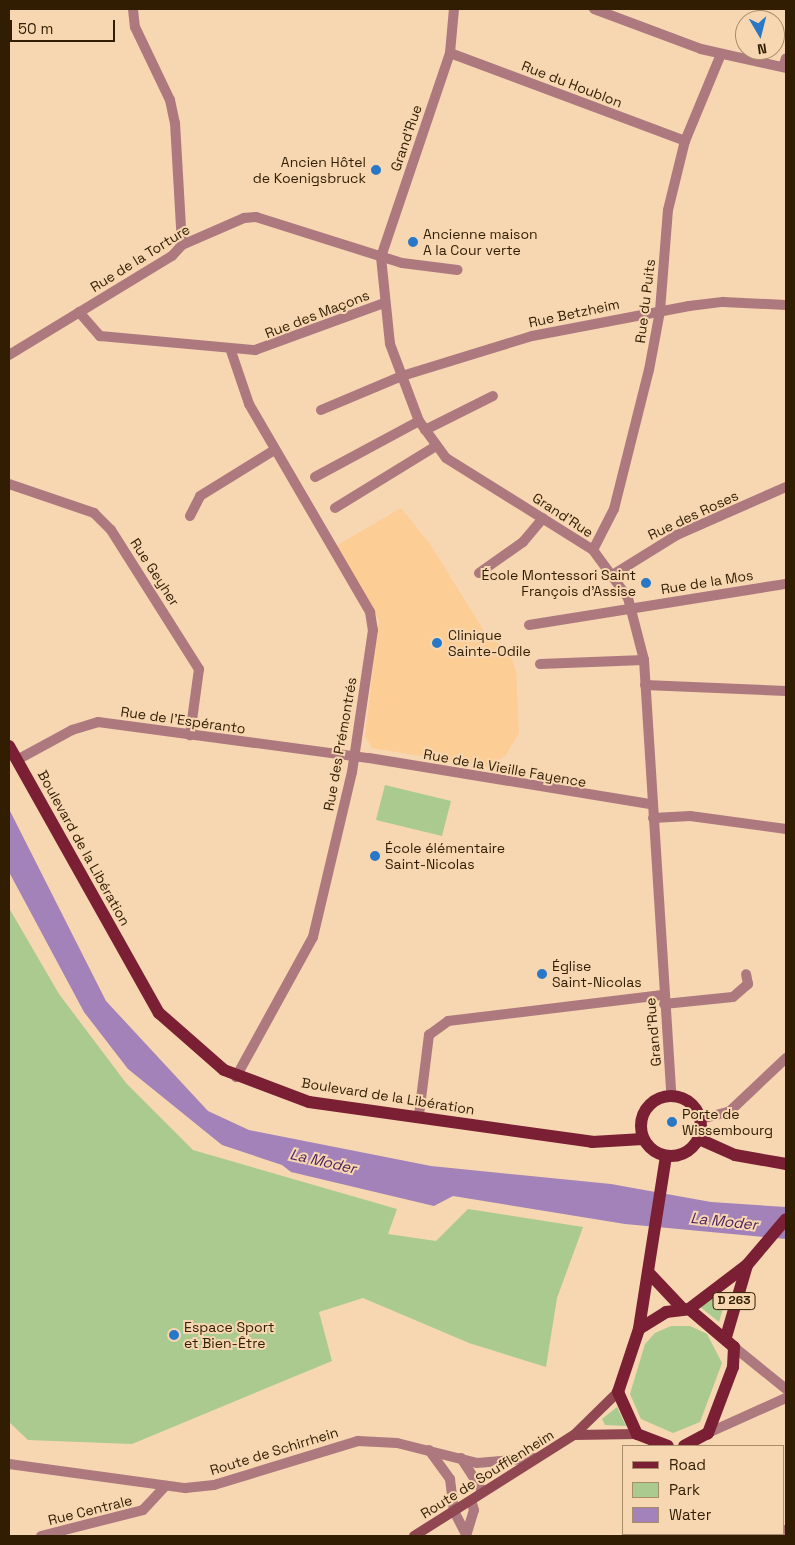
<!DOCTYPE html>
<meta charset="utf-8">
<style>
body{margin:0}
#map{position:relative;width:795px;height:1545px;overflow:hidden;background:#f7d7b1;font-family:"Space Grotesk",sans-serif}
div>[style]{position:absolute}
.built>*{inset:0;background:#fccd94}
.green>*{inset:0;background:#aaca90}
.water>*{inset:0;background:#a382b9}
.minor>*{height:10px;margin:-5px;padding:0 5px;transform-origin:5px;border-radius:5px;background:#ad797f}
.tertiary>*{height:10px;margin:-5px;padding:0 5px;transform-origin:5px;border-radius:5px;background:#ad797f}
.secondary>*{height:10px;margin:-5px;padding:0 5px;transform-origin:5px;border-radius:5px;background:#914752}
.primary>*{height:12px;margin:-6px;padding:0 6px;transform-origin:6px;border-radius:6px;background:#7a1f34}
.primary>.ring{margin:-6px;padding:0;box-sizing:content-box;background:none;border:12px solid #7a1f34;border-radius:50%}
.dots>*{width:14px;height:14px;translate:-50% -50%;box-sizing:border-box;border:2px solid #f7d7b1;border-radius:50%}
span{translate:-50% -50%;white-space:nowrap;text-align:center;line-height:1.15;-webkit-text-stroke:4px #f7d7b1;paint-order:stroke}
.shield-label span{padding:1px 4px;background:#f7d7b1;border:1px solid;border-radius:4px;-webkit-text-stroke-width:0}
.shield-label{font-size:12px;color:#311d02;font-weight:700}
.street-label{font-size:14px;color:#311d02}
.poi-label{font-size:14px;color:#311d02}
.right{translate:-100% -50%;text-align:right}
.left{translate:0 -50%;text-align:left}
.water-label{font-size:15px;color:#491d60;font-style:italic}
.frame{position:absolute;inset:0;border:10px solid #311d02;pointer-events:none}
.legend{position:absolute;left:622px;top:1445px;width:162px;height:90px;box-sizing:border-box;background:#f7d7b1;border:1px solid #a88d6b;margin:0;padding:6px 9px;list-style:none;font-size:15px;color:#311d02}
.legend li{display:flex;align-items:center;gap:10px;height:25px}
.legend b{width:25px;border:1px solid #a88d6b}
.north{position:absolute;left:735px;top:10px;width:50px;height:50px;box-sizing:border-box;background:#f7d7b1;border:1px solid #a88d6b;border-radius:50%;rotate:172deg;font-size:14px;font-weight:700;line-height:20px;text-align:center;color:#311d02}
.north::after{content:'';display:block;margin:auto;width:18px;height:22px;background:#2878c7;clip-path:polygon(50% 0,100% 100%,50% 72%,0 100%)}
.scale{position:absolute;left:10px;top:20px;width:105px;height:22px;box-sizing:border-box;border:2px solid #311d02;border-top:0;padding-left:6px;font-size:15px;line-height:18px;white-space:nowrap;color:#311d02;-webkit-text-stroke:4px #f7d7b1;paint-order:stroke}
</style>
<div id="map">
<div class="built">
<i style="clip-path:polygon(401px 508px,430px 544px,486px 634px,510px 653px,516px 671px,519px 733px,506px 755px,488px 767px,372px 748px,365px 736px,379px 620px,336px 546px)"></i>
</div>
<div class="green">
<i style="clip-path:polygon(385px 785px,451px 801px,442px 836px,376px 820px)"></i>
<i style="clip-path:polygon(9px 908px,59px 994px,126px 1083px,193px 1150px,397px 1209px,388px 1234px,436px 1241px,468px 1209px,583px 1227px,557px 1298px,546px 1367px,469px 1343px,363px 1298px,319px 1312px,332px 1361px,132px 1444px,28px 1440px,9px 1422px)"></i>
<i style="clip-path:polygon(721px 1293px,726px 1298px,719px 1322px,699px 1306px)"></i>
<i style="clip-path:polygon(671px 1326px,690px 1326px,707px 1334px,722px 1363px,700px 1422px,673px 1433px,641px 1419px,630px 1394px,645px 1344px,655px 1333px)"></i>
<i style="clip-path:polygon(617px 1407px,626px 1426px,605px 1425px,602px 1419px)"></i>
</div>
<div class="water">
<i style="clip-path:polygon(9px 809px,106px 1001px,208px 1111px,249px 1130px,431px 1166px,611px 1184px,711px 1202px,786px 1207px,786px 1239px,625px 1224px,453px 1196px,434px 1206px,291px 1172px,282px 1165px,222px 1145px,128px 1069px,84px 1012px,9px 872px)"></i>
</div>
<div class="minor">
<i style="left:133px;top:9px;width:18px;rotate:84deg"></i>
<i style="left:135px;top:27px;width:81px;rotate:64.4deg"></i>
<i style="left:170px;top:100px;width:24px;rotate:78deg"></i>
<i style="left:175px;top:123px;width:122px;rotate:86.7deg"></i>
<i style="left:594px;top:9px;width:114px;rotate:20.5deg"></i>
<i style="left:701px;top:49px;width:87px;rotate:12.6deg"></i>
<i style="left:450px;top:53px;width:251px;rotate:20.5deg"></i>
<i style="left:783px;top:67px;width:9px;rotate:-72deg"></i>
<i style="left:79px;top:312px;width:32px;rotate:49deg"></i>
<i style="left:100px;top:336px;width:156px;rotate:5.2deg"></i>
<i style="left:255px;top:350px;width:137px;rotate:-20deg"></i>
<i style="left:231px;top:351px;width:56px;rotate:71.2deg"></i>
<i style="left:249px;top:404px;width:241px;rotate:59.8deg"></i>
<i style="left:370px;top:612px;width:18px;rotate:81deg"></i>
<i style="left:373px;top:630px;width:144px;rotate:98.4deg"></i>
<i style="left:352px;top:772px;width:170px;rotate:103.3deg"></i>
<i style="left:313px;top:937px;width:160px;rotate:118.8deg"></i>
<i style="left:9px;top:355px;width:191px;rotate:-31.3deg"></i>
<i style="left:172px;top:256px;width:15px;rotate:-48deg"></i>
<i style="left:182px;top:245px;width:68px;rotate:-23.5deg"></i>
<i style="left:244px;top:218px;width:12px;rotate:-5deg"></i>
<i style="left:256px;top:217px;width:153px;rotate:17.5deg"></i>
<i style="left:402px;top:263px;width:56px;rotate:7.1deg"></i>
<i style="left:321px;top:410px;width:88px;rotate:-22.8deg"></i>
<i style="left:402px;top:376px;width:136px;rotate:-17.1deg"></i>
<i style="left:532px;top:336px;width:160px;rotate:-10.8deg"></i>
<i style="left:689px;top:306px;width:34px;rotate:-7deg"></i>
<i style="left:723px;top:302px;width:63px;rotate:2.7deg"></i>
<i style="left:425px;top:430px;width:76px;rotate:-26.6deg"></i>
<i style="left:315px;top:477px;width:118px;rotate:-28.3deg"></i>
<i style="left:9px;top:484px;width:90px;rotate:18.8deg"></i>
<i style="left:94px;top:513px;width:24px;rotate:45deg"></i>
<i style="left:111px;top:530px;width:165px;rotate:57.7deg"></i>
<i style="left:199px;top:669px;width:67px;rotate:97.8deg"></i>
<i style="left:335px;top:508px;width:119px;rotate:-31.5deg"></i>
<i style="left:190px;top:516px;width:22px;rotate:-63deg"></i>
<i style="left:200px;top:496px;width:86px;rotate:-31.7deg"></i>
<i style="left:593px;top:550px;width:46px;rotate:-62.9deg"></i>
<i style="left:614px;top:509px;width:143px;rotate:-75.9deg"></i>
<i style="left:649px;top:370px;width:60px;rotate:-79.4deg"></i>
<i style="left:660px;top:311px;width:101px;rotate:-85.5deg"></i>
<i style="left:668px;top:210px;width:71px;rotate:-76.2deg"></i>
<i style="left:685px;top:141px;width:94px;rotate:-67.5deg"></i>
<i style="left:479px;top:573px;width:54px;rotate:-35.2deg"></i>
<i style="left:523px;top:542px;width:31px;rotate:-50deg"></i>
<i style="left:614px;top:574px;width:74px;rotate:-31.8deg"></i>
<i style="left:677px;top:535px;width:119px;rotate:-23.8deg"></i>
<i style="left:529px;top:625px;width:260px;rotate:-9.1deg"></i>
<i style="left:540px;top:664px;width:104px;rotate:-2.2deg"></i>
<i style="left:645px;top:685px;width:141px;rotate:2.4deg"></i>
<i style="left:17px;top:760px;width:63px;rotate:-28.6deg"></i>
<i style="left:72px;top:730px;width:27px;rotate:-17deg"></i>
<i style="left:98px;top:722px;width:273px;rotate:7.6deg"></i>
<i style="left:369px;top:758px;width:286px;rotate:9.3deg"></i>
<i style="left:653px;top:818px;width:37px;rotate:-3deg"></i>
<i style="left:690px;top:816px;width:97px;rotate:7.7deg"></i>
<i style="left:664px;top:1004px;width:69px;rotate:-5.8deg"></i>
<i style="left:733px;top:997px;width:20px;rotate:-41deg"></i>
<i style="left:748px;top:984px;width:10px;rotate:-101deg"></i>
<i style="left:419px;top:1115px;width:81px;rotate:-82.9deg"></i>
<i style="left:429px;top:1035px;width:24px;rotate:-36deg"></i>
<i style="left:448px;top:1021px;width:218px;rotate:-6.9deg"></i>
<i style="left:701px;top:1119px;width:30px;rotate:-15deg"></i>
<i style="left:730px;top:1111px;width:77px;rotate:-43.4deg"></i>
<i style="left:454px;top:1511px;width:27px;rotate:63deg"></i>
<i style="left:784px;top:1530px;width:3px;rotate:45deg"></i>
<i style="left:41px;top:1536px;width:105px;rotate:-14.3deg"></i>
<i style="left:143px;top:1510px;width:33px;rotate:-47deg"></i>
<i style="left:466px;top:1536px;width:27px;rotate:-73deg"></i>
<i style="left:474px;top:1510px;width:10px;rotate:-107deg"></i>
</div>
<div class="tertiary">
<i style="left:454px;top:9px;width:44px;rotate:95.2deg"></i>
<i style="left:450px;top:53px;width:215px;rotate:108.7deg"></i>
<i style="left:381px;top:257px;width:87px;rotate:84.1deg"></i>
<i style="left:390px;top:344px;width:82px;rotate:69.4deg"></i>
<i style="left:419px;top:421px;width:46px;rotate:53.9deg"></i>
<i style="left:446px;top:458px;width:173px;rotate:32deg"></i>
<i style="left:593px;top:550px;width:59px;rotate:53.9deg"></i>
<i style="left:628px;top:598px;width:64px;rotate:75.5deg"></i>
<i style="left:644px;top:660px;width:436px;rotate:86.4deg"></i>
<i style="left:734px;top:1347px;width:67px;rotate:38.9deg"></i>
<i style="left:708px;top:1433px;width:85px;rotate:-24.2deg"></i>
<i style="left:429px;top:1450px;width:36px;rotate:54deg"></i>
<i style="left:450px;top:1479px;width:32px;rotate:83deg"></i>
<i style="left:461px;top:1458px;width:40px;rotate:57.1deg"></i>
<i style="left:9px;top:1464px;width:178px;rotate:7.8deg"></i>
<i style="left:185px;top:1488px;width:29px;rotate:-6deg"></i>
<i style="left:214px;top:1485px;width:151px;rotate:-17deg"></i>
<i style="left:358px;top:1441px;width:39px;rotate:3deg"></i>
<i style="left:397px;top:1443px;width:82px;rotate:14deg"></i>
<i style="left:477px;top:1463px;width:58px;rotate:-4.9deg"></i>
</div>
<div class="secondary">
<i style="left:574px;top:1435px;width:63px;rotate:-0.9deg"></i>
<i style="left:414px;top:1536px;width:189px;rotate:-32.3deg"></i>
<i style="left:574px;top:1435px;width:62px;rotate:-44.3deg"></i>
</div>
<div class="primary">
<i style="left:9px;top:746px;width:306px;rotate:60.7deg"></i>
<i style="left:159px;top:1013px;width:86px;rotate:41.2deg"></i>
<i style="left:224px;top:1070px;width:91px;rotate:20.6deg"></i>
<i style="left:309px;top:1102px;width:286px;rotate:8deg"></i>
<i style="left:592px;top:1142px;width:51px;rotate:-3.4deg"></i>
<i class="ring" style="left:641px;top:1096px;width:48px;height:48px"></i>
<i style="left:699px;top:1139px;width:39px;rotate:24deg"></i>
<i style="left:735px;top:1155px;width:52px;rotate:10deg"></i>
<i style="left:666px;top:1156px;width:175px;rotate:98.9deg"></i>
<i style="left:639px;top:1329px;width:66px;rotate:108.4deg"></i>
<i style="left:618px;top:1392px;width:46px;rotate:65.7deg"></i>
<i style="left:637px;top:1434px;width:33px;rotate:21deg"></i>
<i style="left:648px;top:1272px;width:50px;rotate:46.6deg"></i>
<i style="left:689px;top:1309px;width:73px;rotate:-37.2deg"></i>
<i style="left:639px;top:1329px;width:32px;rotate:-32deg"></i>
<i style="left:666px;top:1312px;width:23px;rotate:-7deg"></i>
<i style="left:689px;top:1309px;width:59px;rotate:40.2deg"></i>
<i style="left:734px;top:1347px;width:20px;rotate:93deg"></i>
<i style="left:733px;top:1367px;width:71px;rotate:110.7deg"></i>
<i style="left:708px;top:1433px;width:27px;rotate:152deg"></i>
<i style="left:726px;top:1337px;width:75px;rotate:-73.7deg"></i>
<i style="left:747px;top:1265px;width:60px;rotate:-49.7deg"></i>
<i style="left:647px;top:1536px;width:2px;rotate:-90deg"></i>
</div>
<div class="dots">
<i style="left:376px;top:170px;background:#2878c7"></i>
<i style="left:413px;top:242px;background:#2878c7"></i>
<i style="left:646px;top:583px;background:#2878c7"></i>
<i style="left:437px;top:643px;background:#2878c7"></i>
<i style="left:375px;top:856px;background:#2878c7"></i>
<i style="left:542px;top:974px;background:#2878c7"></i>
<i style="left:672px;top:1122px;background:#2878c7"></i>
<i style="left:174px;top:1335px;background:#2878c7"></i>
</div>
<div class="shield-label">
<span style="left:734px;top:1301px">D 263</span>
</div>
<div class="street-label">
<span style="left:572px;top:84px;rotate:21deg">Rue du Houblon</span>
<span style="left:406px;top:138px;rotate:-71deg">Grand'Rue</span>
<span style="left:140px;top:258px;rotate:-32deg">Rue de la Torture</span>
<span style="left:645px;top:301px;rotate:-83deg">Rue du Puits</span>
<span style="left:574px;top:313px;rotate:-12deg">Rue Betzheim</span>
<span style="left:317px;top:314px;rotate:-21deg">Rue des Maçons</span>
<span style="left:563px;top:515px;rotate:33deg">Grand'Rue</span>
<span style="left:693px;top:515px;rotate:-25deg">Rue des Roses</span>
<span style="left:155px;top:572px;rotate:57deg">Rue Geyher</span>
<span style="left:707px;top:582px;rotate:-9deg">Rue de la Mos</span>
<span style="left:183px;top:720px;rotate:8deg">Rue de l'Espéranto</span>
<span style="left:340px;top:744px;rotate:-80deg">Rue des Prémontrés</span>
<span style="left:505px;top:768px;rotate:10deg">Rue de la Vieille Fayence</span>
<span style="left:84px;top:848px;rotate:61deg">Boulevard de la Libération</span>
<span style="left:653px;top:1032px;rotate:-95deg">Grand'Rue</span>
<span style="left:388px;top:1096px;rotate:9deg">Boulevard de la Libération</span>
<span style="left:274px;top:1451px;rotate:-17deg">Route de Schirrhein</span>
<span style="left:487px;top:1474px;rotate:-32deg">Route de Soufflenheim</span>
<span style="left:90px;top:1510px;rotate:-14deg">Rue Centrale</span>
</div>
<div class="poi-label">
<span class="right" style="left:366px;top:170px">Ancien Hôtel<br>de Koenigsbruck</span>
<span class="left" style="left:423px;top:242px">Ancienne maison<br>A la Cour verte</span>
<span class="right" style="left:636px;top:583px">École Montessori Saint<br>François d'Assise</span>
<span class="left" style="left:448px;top:643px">Clinique<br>Sainte-Odile</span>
<span class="left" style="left:385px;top:856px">École élémentaire<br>Saint-Nicolas</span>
<span class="left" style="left:552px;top:974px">Église<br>Saint-Nicolas</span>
<span class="left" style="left:682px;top:1122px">Porte de<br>Wissembourg</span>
<span class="left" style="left:184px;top:1335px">Espace Sport<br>et Bien-Être</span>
</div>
<div class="water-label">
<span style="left:323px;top:1161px;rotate:13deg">La Moder</span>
<span style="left:724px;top:1221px;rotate:6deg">La Moder</span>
</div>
<div class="frame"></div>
<ul class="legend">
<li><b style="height:6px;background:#7a1f34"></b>Road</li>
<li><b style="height:14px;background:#aaca90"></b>Park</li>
<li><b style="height:14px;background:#a382b9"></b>Water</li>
</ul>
<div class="north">N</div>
<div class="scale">50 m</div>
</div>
